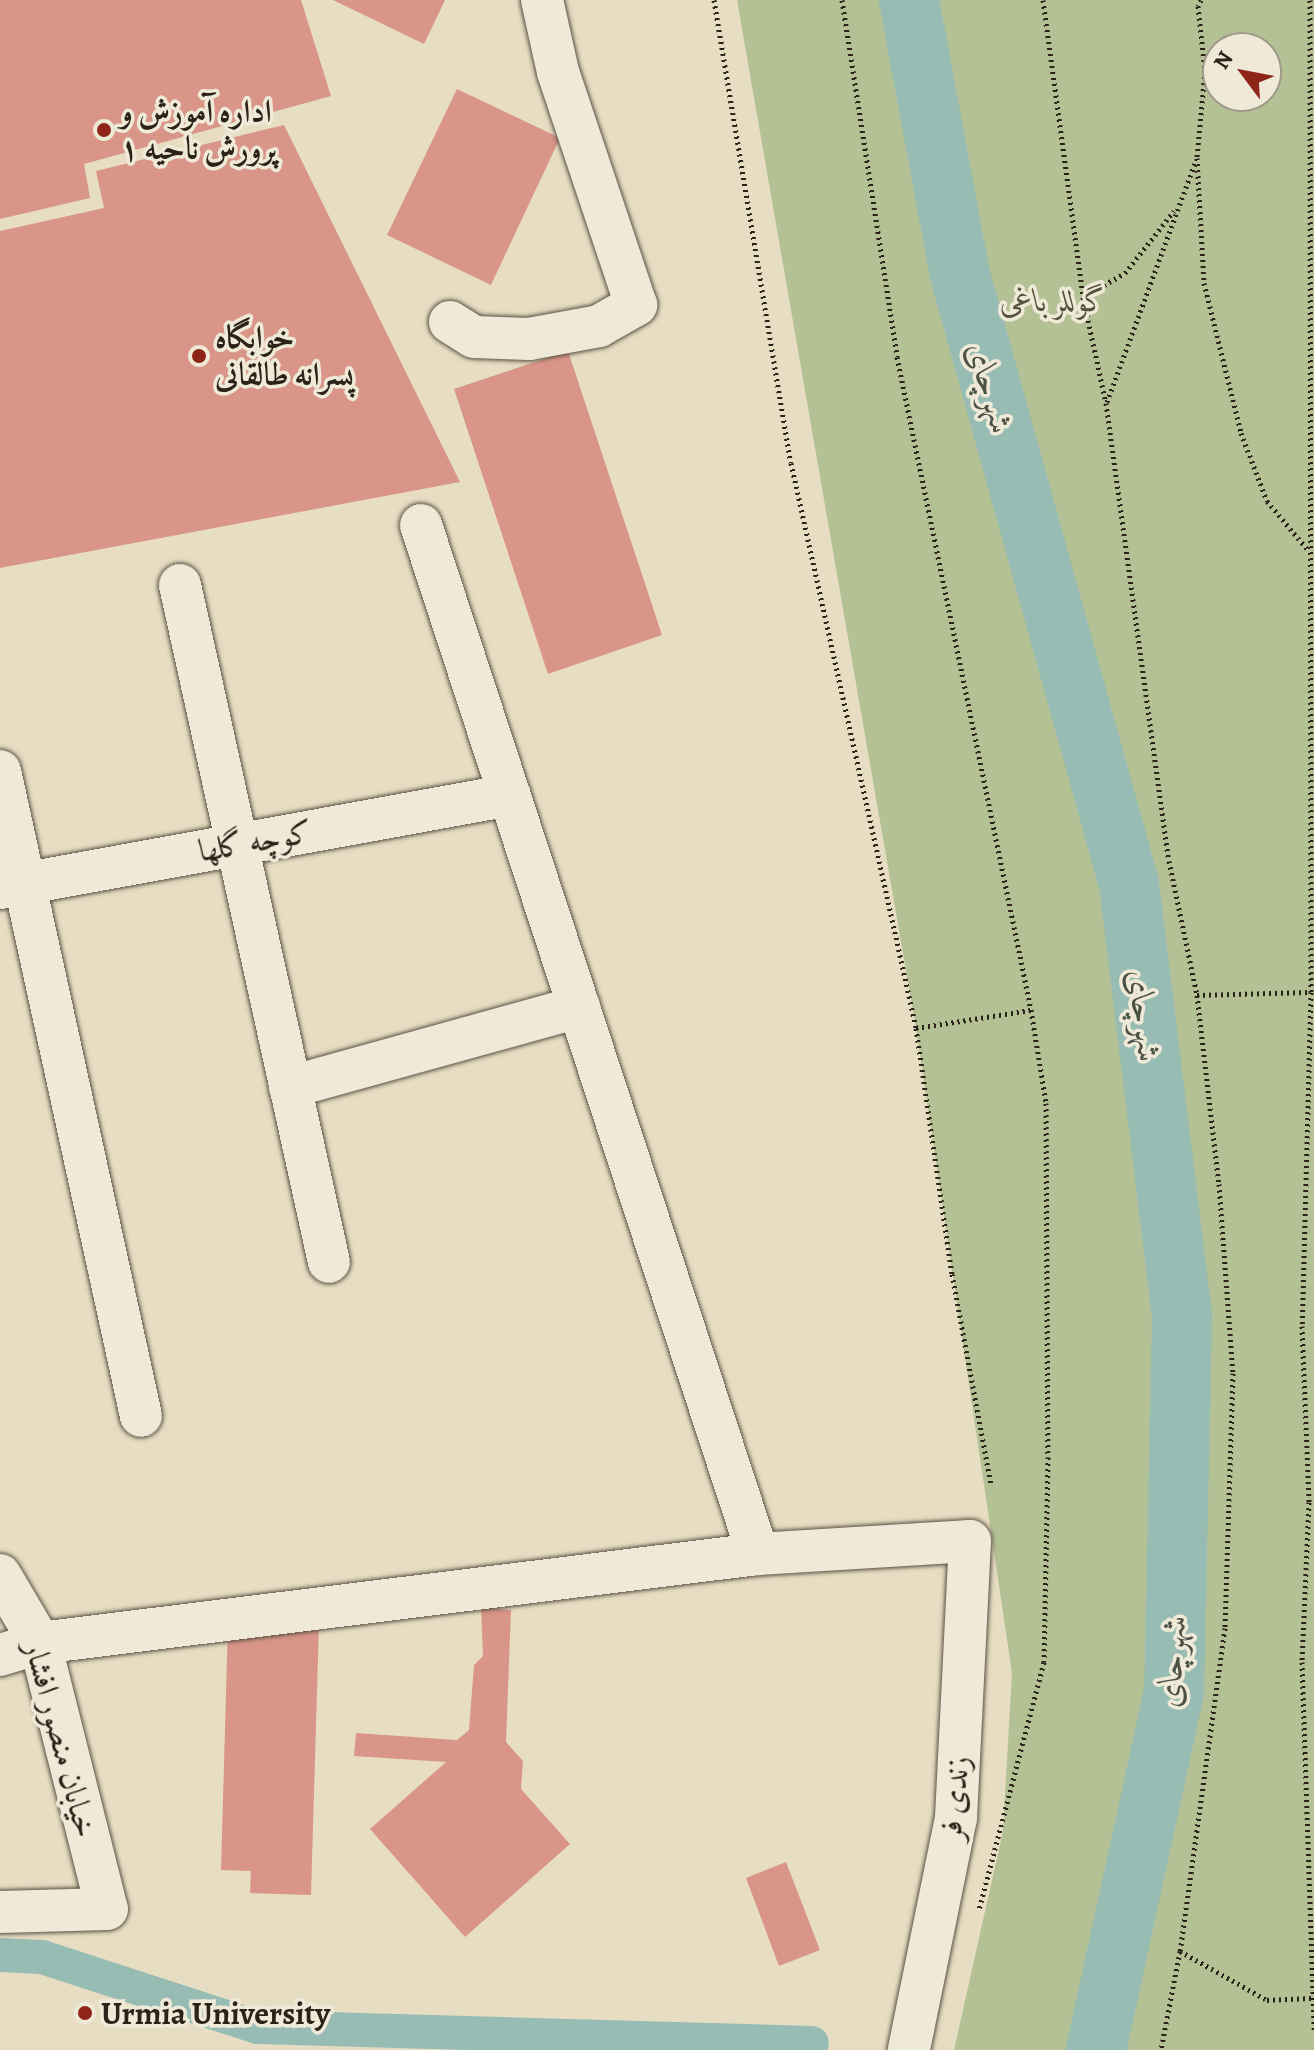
<!DOCTYPE html>
<meta charset="utf-8">
<style>
body{margin:0}
#map{position:relative;width:1314px;height:2050px;overflow:hidden;background:#e7ddc3;font-family:Alegreya,Amiri,serif}
div>[style]{position:absolute}
.green>*{inset:0;background:#b4c195}
.canal>*{height:34px;margin:-17px;padding:0 17px;transform-origin:17px;border-radius:17px;background:#97bcb3}
.river>*{height:60px;margin:-30px;padding:0 30px;transform-origin:30px;border-radius:30px;background:#97bcb3}
.building>*{inset:0;background:#d99688}
.path>*{height:5px;margin-top:-2.5px;transform-origin:0;background:repeating-linear-gradient(90deg,#2c2318 0 2px,transparent 0 6px)}
.roads{filter:drop-shadow(0 0 2px #5b5243) drop-shadow(0 0 2px #5b5243)}
.minor>*{height:42px;margin:-21px;padding:0 21px;transform-origin:21px;border-radius:21px;background:#efe9d8}
.dots>*{width:22px;height:22px;translate:-50% -50%;box-sizing:border-box;border:4px solid #efe9d8;border-radius:50%}
span{translate:-50% -50%;white-space:nowrap;text-align:center;line-height:1.15;-webkit-text-stroke:7px #efe9d8;paint-order:stroke}
.poi-label{font-size:32px;color:#2c2318;font-weight:700}
.left{translate:0 -50%;text-align:left}
.park-label{font-size:32px;color:#55523e;font-style:italic}
.street-label{font-size:32px;color:#2c2318}
.water-label{font-size:34px;color:#4c5146;font-style:italic}
.north{position:absolute;left:1202px;top:32px;width:80px;height:80px;box-sizing:border-box;background:#efe9d8;border:2px solid #a19a8b;border-radius:50%;rotate:302deg;font-size:22px;font-weight:700;line-height:32px;text-align:center;color:#2c2318}
.north::after{content:'';display:block;margin:auto;width:28px;height:36px;background:#8f2418;clip-path:polygon(50% 0,100% 100%,50% 72%,0 100%)}
</style>
<div id="map">
<div class="green">
<i style="clip-path:polygon(evenodd,737px 0,1314px 0,1314px 2050px,954px 2050px,1003px 1831px,1012px 1673px,916px 1028px,737px 0,1218px 48px,1266px 48px,1266px 96px,1218px 96px,1218px 48px)"></i>
</div>
<div class="canal">
<i style="left:0;top:1955px;width:42px;rotate:2.7deg"></i>
<i style="left:42px;top:1957px;width:227px;rotate:18deg"></i>
<i style="left:258px;top:2027px;width:554px;rotate:1.65deg"></i>
</div>
<div class="river">
<i style="left:909px;top:0;width:276px;rotate:79.5deg"></i>
<i style="left:959px;top:271px;width:636px;rotate:74.5deg"></i>
<i style="left:1129px;top:884px;width:436px;rotate:83deg"></i>
<i style="left:1182px;top:1317px;width:375px;rotate:91.2deg"></i>
<i style="left:1174px;top:1692px;width:366px;rotate:102.3deg"></i>
</div>
<div class="building">
<i style="clip-path:polygon(0 0,301px 0,331px 96px,84px 164px,90px 198px,0 219px)"></i>
<i style="clip-path:polygon(333px 0,445px 0,424px 44px)"></i>
<i style="clip-path:polygon(457px 89px,560px 138px,491px 285px,387px 235px)"></i>
<i style="clip-path:polygon(284px 125px,460px 482px,0 568px,0 231px,104px 208px,96px 171px)"></i>
<i style="clip-path:polygon(568px 351px,662px 635px,548px 674px,454px 389px)"></i>
<i style="clip-path:polygon(481px 1607px,511px 1610px,506px 1742px,523px 1761px,521px 1789px,570px 1844px,465px 1937px,370px 1829px,446px 1762px,354px 1756px,356px 1733px,457px 1740px,469px 1730px,474px 1665px,483px 1656px)"></i>
<i style="clip-path:polygon(228px 1622px,319px 1624px,311px 1895px,250px 1893px,251px 1871px,221px 1870px)"></i>
<i style="clip-path:polygon(786px 1862px,820px 1950px,779px 1966px,746px 1878px)"></i>
</div>
<div class="path">
<i style="left:714px;top:0;width:469px;rotate:80.6deg"></i>
<i style="left:791px;top:463px;width:579px;rotate:77.52deg"></i>
<i style="left:916px;top:1028px;width:249px;rotate:81.7deg"></i>
<i style="left:952px;top:1274px;width:215px;rotate:79.5deg"></i>
<i style="left:842px;top:0;width:361px;rotate:81.2deg"></i>
<i style="left:897px;top:357px;width:667px;rotate:78.4deg"></i>
<i style="left:1031px;top:1010px;width:94px;rotate:80.8deg"></i>
<i style="left:1046px;top:1103px;width:354px;rotate:89.7deg"></i>
<i style="left:1048px;top:1457px;width:205px;rotate:91.1deg"></i>
<i style="left:1044px;top:1662px;width:256px;rotate:104.7deg"></i>
<i style="left:1043px;top:0;width:300px;rotate:82.3deg"></i>
<i style="left:1083px;top:297px;width:108px;rotate:77.8deg"></i>
<i style="left:1106px;top:403px;width:462px;rotate:82.2deg"></i>
<i style="left:1169px;top:861px;width:137px;rotate:78.2deg"></i>
<i style="left:1197px;top:995px;width:190px;rotate:83.4deg"></i>
<i style="left:1219px;top:1184px;width:190px;rotate:85.8deg"></i>
<i style="left:1233px;top:1373px;width:255px;rotate:91.8deg"></i>
<i style="left:1225px;top:1628px;width:326px;rotate:97.9deg"></i>
<i style="left:1180px;top:1951px;width:101px;rotate:100.9deg"></i>
<i style="left:1201px;top:0;width:7px;rotate:117deg"></i>
<i style="left:1198px;top:6px;width:65px;rotate:83.9deg"></i>
<i style="left:1205px;top:71px;width:87px;rotate:95.3deg"></i>
<i style="left:1197px;top:158px;width:125px;rotate:86.8deg"></i>
<i style="left:1204px;top:283px;width:154px;rotate:76.1deg"></i>
<i style="left:1241px;top:433px;width:73px;rotate:69.1deg"></i>
<i style="left:1267px;top:501px;width:65px;rotate:50deg"></i>
<i style="left:1310px;top:0;width:992px;rotate:89.94deg"></i>
<i style="left:1311px;top:992px;width:334px;rotate:91.5deg"></i>
<i style="left:1302px;top:1326px;width:176px;rotate:87.7deg"></i>
<i style="left:1309px;top:1502px;width:160px;rotate:92.5deg"></i>
<i style="left:1302px;top:1662px;width:371px;rotate:88.1deg"></i>
<i style="left:1083px;top:297px;width:48px;rotate:-29.7deg"></i>
<i style="left:1125px;top:273px;width:79px;rotate:-51.7deg"></i>
<i style="left:1107px;top:402px;width:258px;rotate:-69.8deg"></i>
<i style="left:1197px;top:995px;width:114px;rotate:-1.5deg"></i>
<i style="left:916px;top:1028px;width:116px;rotate:-8.9deg"></i>
<i style="left:1180px;top:1951px;width:100px;rotate:29.4deg"></i>
<i style="left:1267px;top:2000px;width:45px;rotate:-2.5deg"></i>
</div>
<div class="roads">
<div class="minor">
<i style="left:450px;top:322px;width:28px;rotate:32deg"></i>
<i style="left:474px;top:337px;width:55px;rotate:2.1deg"></i>
<i style="left:529px;top:339px;width:71px;rotate:-10.5deg"></i>
<i style="left:599px;top:326px;width:43px;rotate:-29.6deg"></i>
<i style="left:636px;top:305px;width:246px;rotate:-108.5deg"></i>
<i style="left:558px;top:72px;width:74px;rotate:-102.5deg"></i>
<i style="left:421px;top:525px;width:1083px;rotate:71.87deg"></i>
<i style="left:180px;top:585px;width:693px;rotate:77.59deg"></i>
<i style="left:0;top:771px;width:660px;rotate:77.67deg"></i>
<i style="left:0;top:888px;width:518px;rotate:-10.33deg"></i>
<i style="left:290px;top:1087px;width:300px;rotate:-15.5deg"></i>
<i style="left:0;top:1575px;width:79px;rotate:59.5deg"></i>
<i style="left:40px;top:1643px;width:274px;rotate:75.9deg"></i>
<i style="left:107px;top:1909px;width:107px;rotate:178.4deg"></i>
<i style="left:0;top:1655px;width:42px;rotate:-16.7deg"></i>
<i style="left:40px;top:1643px;width:723px;rotate:-7.07deg"></i>
<i style="left:758px;top:1554px;width:212px;rotate:-3.5deg"></i>
<i style="left:970px;top:1541px;width:277px;rotate:92.9deg"></i>
<i style="left:956px;top:1818px;width:237px;rotate:101.5deg"></i>
</div>
</div>
<div class="dots">
<i style="left:104px;top:130px;background:#8f2418"></i>
<i style="left:199px;top:356px;background:#8f2418"></i>
<i style="left:85px;top:2013px;background:#8f2418"></i>
</div>
<div class="poi-label">
<span class="left" style="left:120px;top:130px">اداره آموزش و<br>پرورش ناحیه ۱</span>
<span class="left" style="left:215px;top:356px">خوابگاه<br>پسرانه طالقانی</span>
<span class="left" style="left:101px;top:2013px">Urmia University</span>
</div>
<div class="park-label">
<span style="left:1054px;top:300px">گوللر باغی</span>
</div>
<div class="street-label">
<span style="left:255px;top:841px;rotate:-10deg">کوچه گلها</span>
<span style="left:61px;top:1739px;rotate:75deg">خیابان منصور افشار</span>
<span style="left:954px;top:1798px;rotate:-84deg">زندی فر</span>
</div>
<div class="water-label">
<span style="left:991px;top:388px;rotate:74deg">شهرچای</span>
<span style="left:1145px;top:1016px;rotate:83deg">شهرچای</span>
<span style="left:1171px;top:1661px;rotate:-86deg">شهرچای</span>
</div>
<div class="north">N</div>
</div>
